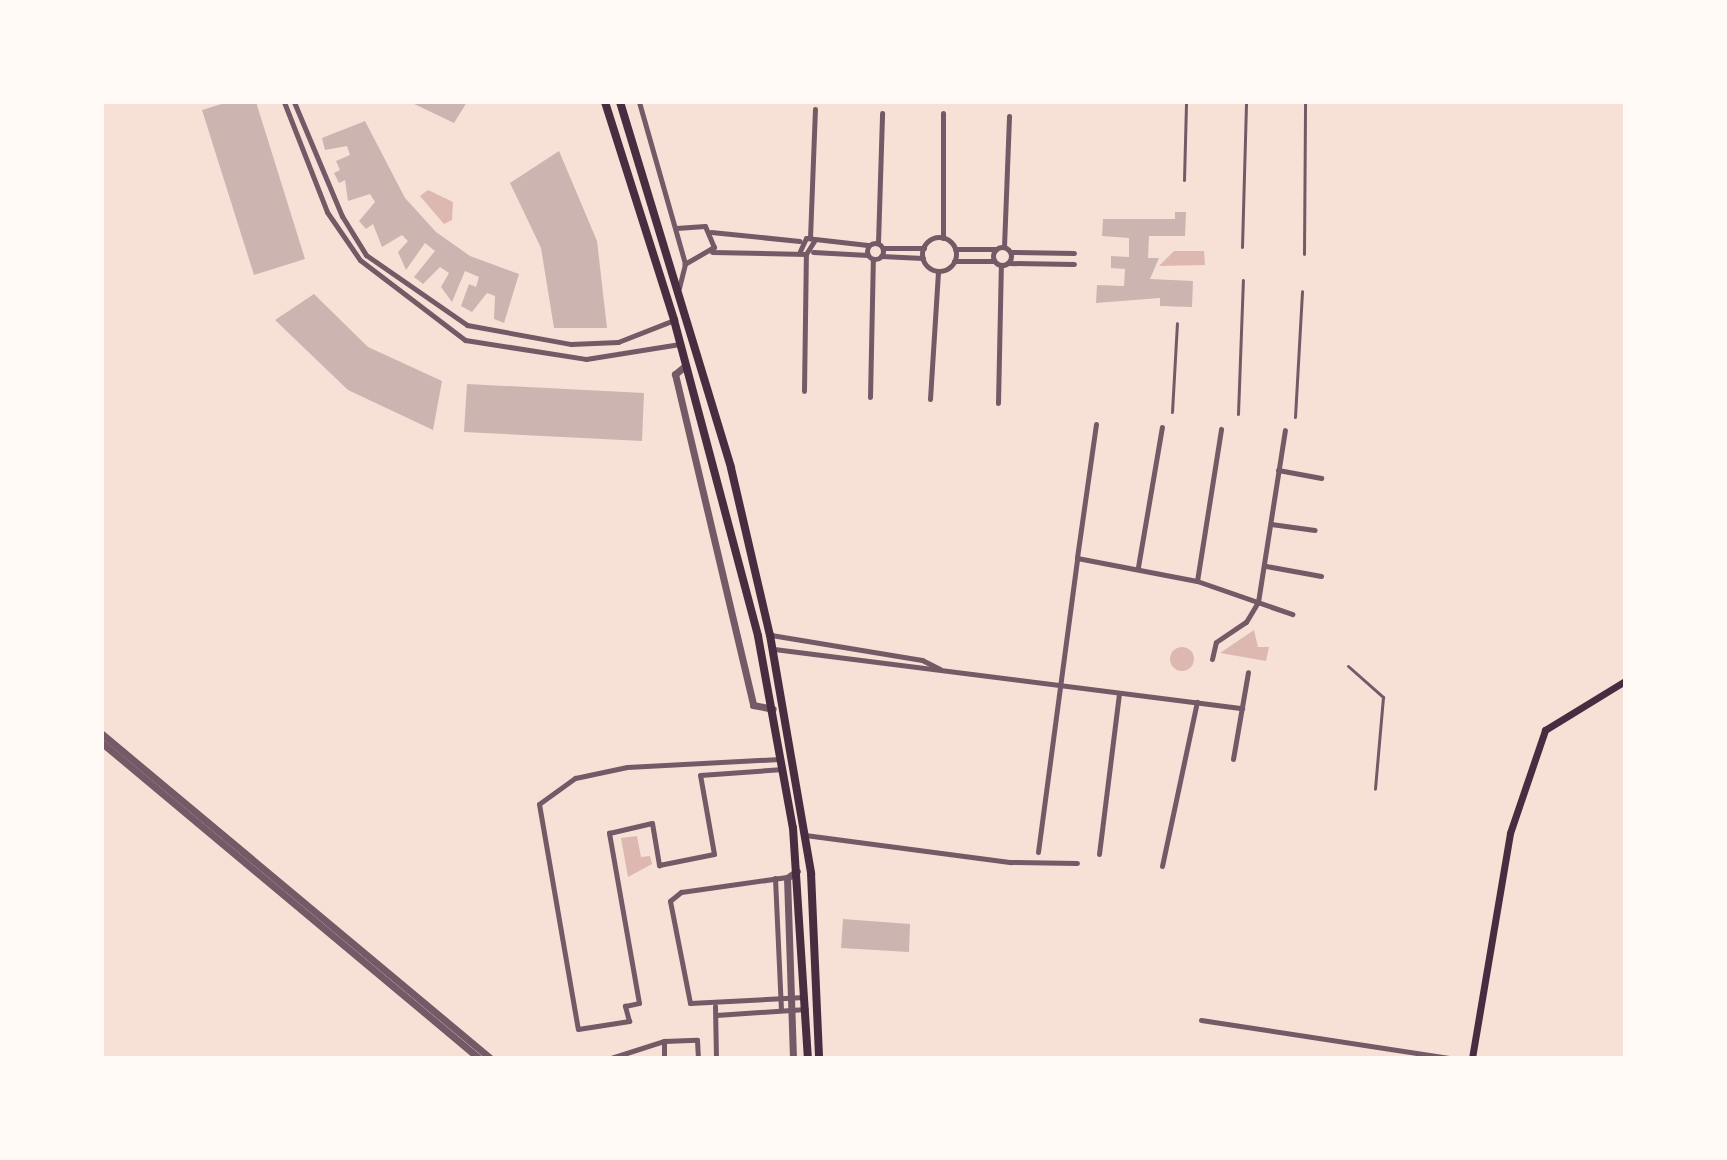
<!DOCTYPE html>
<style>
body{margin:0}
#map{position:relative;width:1727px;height:1160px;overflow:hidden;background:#f7e1d7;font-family:"PT Sans Narrow",sans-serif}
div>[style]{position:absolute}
.water>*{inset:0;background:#dcb8b0}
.round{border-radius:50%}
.building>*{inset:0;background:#ccb4b1}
.service>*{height:3px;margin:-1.5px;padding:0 1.5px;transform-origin:1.5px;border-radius:1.5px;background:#755966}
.minor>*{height:5px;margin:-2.5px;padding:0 2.5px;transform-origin:2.5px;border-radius:2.5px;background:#755966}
.minor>.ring{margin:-2.5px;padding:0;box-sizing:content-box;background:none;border:5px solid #755966;border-radius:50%}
.tertiary>*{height:7px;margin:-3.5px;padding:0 3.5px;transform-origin:3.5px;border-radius:3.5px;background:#755966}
.secondary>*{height:7px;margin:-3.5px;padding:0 3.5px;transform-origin:3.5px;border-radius:3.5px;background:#4a2c40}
.primary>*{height:8px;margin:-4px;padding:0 4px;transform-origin:4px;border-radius:4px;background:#4a2c40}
span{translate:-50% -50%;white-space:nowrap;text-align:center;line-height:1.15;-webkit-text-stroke:8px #fffaf5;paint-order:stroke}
.frame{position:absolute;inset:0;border:104px solid #fffaf5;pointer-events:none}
</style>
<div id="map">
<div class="water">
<i style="clip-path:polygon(428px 190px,453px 202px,452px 220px,444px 224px,420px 196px)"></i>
<i style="clip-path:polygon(1174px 251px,1204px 251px,1205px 265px,1159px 266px)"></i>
<i style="clip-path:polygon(1254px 630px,1258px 647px,1269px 647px,1266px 661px,1220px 653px)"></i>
<i class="round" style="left:1170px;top:647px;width:24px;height:24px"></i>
<i style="clip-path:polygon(637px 836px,641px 857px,650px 856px,652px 864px,628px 877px,621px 838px)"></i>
</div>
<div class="building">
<i style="clip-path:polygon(228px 102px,256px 102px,305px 259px,254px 275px,202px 110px)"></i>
<i style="clip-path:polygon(410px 102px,467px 102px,454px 123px)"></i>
<i style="clip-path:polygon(365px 121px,405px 198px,436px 232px,470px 256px,519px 274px,504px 323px,494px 319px,495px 296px,487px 293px,472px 312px,461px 306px,469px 284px,476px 287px,479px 277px,465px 271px,452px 302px,441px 287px,449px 273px,440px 267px,423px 284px,414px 277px,435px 251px,425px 243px,406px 270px,398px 252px,408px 241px,402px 235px,382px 247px,373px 224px,366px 229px,359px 221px,375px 202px,370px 194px,348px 201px,345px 180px,339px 183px,334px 173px,340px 170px,336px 161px,350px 155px,347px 146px,325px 150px,322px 138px)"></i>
<i style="clip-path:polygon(559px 151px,597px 241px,607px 328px,554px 328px,541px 248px,510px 183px)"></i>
<i style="clip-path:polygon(1175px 212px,1186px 212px,1185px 236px,1149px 236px,1148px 258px,1159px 258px,1150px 279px,1193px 281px,1192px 307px,1160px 306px,1160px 298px,1096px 303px,1097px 285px,1124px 286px,1125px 269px,1111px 268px,1111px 256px,1129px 257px,1129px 238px,1102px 236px,1103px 219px,1175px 219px)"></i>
<i style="clip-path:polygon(314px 294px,368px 347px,442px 381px,433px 430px,348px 390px,275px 320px)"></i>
<i style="clip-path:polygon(467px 384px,644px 393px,642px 441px,464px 432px)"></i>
<i style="clip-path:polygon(843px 919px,910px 924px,909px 952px,841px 948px)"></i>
</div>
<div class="service">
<i style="left:1184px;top:180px;width:78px;rotate:-88.5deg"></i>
<i style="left:1242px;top:247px;width:145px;rotate:-88.4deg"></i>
<i style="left:1304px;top:254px;width:152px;rotate:-89.6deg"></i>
<i style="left:1172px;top:412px;width:89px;rotate:-86.8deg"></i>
<i style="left:1238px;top:414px;width:134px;rotate:-87.9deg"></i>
<i style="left:1295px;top:417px;width:126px;rotate:-86.8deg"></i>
<i style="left:1348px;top:666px;width:47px;rotate:41.5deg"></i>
<i style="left:1383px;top:697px;width:92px;rotate:95deg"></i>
</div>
<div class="minor">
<i style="left:284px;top:102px;width:118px;rotate:68.6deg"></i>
<i style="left:327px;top:212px;width:58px;rotate:55.5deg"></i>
<i style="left:360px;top:260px;width:132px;rotate:37.3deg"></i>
<i style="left:465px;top:340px;width:122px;rotate:8.9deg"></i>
<i style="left:586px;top:359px;width:95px;rotate:-9.1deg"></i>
<i style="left:294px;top:102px;width:124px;rotate:67.2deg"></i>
<i style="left:342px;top:216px;width:46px;rotate:58.4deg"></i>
<i style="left:366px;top:255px;width:123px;rotate:34.7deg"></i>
<i style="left:467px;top:325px;width:106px;rotate:10.4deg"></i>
<i style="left:571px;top:344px;width:47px;rotate:-2.4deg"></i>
<i style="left:618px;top:342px;width:60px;rotate:-21.4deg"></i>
<i style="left:639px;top:102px;width:168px;rotate:74.1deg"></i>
<i style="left:676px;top:228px;width:29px;rotate:-4deg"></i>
<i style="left:705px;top:226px;width:23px;rotate:67deg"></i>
<i style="left:714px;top:247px;width:34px;rotate:150deg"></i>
<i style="left:685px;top:264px;width:25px;rotate:104deg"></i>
<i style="left:711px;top:232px;width:89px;rotate:5.8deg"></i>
<i class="ring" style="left:922px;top:237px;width:29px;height:29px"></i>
<i style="left:810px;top:238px;width:129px;rotate:-87.8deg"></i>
<i style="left:943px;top:238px;width:125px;rotate:-90deg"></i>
<i class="ring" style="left:867px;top:243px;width:11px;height:11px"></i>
<i style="left:878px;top:243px;width:130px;rotate:-88.2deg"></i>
<i class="ring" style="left:993px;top:247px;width:13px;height:13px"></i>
<i style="left:1004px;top:247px;width:131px;rotate:-87.8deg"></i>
<i style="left:883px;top:248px;width:41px"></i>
<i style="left:955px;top:249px;width:41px"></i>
<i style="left:800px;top:251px;width:14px;rotate:-65deg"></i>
<i style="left:806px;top:238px;width:62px;rotate:6.4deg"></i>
<i style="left:712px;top:252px;width:94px;rotate:1.2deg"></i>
<i style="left:806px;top:254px;width:15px;rotate:-58deg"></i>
<i style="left:813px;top:252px;width:55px;rotate:3.1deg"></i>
<i style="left:1011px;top:252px;width:63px;rotate:0.9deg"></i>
<i style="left:881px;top:256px;width:42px;rotate:2.7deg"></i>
<i style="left:954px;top:261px;width:40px"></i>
<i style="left:1008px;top:263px;width:66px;rotate:0.9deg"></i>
<i style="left:804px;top:391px;width:137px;rotate:-89.2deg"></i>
<i style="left:870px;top:397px;width:138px;rotate:-88.8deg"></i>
<i style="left:930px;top:399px;width:128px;rotate:-86.4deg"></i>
<i style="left:998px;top:403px;width:138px;rotate:-88.8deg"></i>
<i style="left:1096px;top:424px;width:135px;rotate:98.1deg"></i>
<i style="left:1077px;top:558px;width:122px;rotate:10.9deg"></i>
<i style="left:1197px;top:581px;width:101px;rotate:19.2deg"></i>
<i style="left:1278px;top:470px;width:44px;rotate:10.5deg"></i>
<i style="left:1271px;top:524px;width:44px;rotate:7.8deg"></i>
<i style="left:1266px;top:566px;width:56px;rotate:10.3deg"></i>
<i style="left:1138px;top:567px;width:142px;rotate:-80.3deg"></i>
<i style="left:1197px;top:581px;width:154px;rotate:-81deg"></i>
<i style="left:771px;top:635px;width:153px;rotate:9.4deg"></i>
<i style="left:922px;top:660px;width:20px;rotate:27deg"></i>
<i style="left:774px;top:649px;width:472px;rotate:7.2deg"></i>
<i style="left:1212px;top:659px;width:17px;rotate:-77deg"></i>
<i style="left:1216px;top:642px;width:36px;rotate:-34deg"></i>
<i style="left:1246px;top:622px;width:23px;rotate:-59deg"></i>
<i style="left:1258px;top:602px;width:174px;rotate:-81.1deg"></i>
<i style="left:780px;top:759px;width:153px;rotate:177deg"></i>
<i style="left:627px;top:767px;width:53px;rotate:168.1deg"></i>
<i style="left:575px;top:778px;width:44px;rotate:144.2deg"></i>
<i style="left:539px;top:804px;width:228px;rotate:80.2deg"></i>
<i style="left:578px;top:1029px;width:52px;rotate:-8.9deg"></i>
<i style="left:629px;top:1021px;width:16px;rotate:-105deg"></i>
<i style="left:625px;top:1006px;width:14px;rotate:-12deg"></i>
<i style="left:639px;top:1003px;width:173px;rotate:-100deg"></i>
<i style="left:609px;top:833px;width:44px;rotate:-13.1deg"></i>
<i style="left:652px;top:823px;width:43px;rotate:80.5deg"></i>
<i style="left:659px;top:865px;width:56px;rotate:-11.3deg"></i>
<i style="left:714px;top:854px;width:80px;rotate:-100deg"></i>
<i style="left:700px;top:775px;width:83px;rotate:-4.1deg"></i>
<i style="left:1233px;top:759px;width:88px;rotate:-80.2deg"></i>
<i style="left:805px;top:835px;width:208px;rotate:7.5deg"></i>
<i style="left:1011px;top:862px;width:66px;rotate:0.9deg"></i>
<i style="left:1038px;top:852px;width:297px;rotate:-82.4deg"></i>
<i style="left:1099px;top:854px;width:162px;rotate:-82.9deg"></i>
<i style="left:1162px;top:866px;width:168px;rotate:-78deg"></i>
<i style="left:787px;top:877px;width:107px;rotate:171.9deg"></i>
<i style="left:681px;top:892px;width:14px;rotate:141deg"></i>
<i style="left:670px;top:901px;width:104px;rotate:78.9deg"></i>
<i style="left:690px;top:1003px;width:114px;rotate:-3deg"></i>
<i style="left:775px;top:878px;width:131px;rotate:87.4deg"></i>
<i style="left:715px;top:1006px;width:52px;rotate:88.9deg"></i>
<i style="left:716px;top:1015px;width:90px;rotate:-3.8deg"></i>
<i style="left:1201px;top:1020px;width:251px;rotate:8.7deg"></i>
<i style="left:611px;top:1058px;width:56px;rotate:-17.8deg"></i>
<i style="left:664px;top:1041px;width:33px;rotate:-2deg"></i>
<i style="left:697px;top:1040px;width:18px;rotate:87deg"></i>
<i style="left:664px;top:1058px;width:17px;rotate:-90deg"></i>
</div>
<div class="tertiary">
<i style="left:685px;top:366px;width:13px;rotate:141deg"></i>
<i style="left:675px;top:374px;width:340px;rotate:76.7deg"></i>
<i style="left:753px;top:705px;width:20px;rotate:11deg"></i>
<i style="left:102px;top:734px;width:505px;rotate:39.86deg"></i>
<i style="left:102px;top:743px;width:491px;rotate:39.9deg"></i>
<i style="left:793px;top:1058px;width:180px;rotate:-91.9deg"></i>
<i style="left:787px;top:878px;width:12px;rotate:-35deg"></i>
</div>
<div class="secondary">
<i style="left:1472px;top:1058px;width:228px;rotate:-80.4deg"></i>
<i style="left:1510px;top:833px;width:109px;rotate:-71.2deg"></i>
<i style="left:1545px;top:730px;width:94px;rotate:-31.5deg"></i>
</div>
<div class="primary">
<i style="left:605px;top:102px;width:229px;rotate:72.4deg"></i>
<i style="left:674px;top:320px;width:327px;rotate:75.1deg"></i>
<i style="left:758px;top:636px;width:195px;rotate:79.7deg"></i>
<i style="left:793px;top:828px;width:230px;rotate:86.3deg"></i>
<i style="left:620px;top:102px;width:382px;rotate:73.1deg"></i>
<i style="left:731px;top:468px;width:171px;rotate:76.9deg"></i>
<i style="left:770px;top:635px;width:242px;rotate:80.2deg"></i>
<i style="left:811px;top:873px;width:185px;rotate:87.5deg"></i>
</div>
<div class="frame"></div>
</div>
